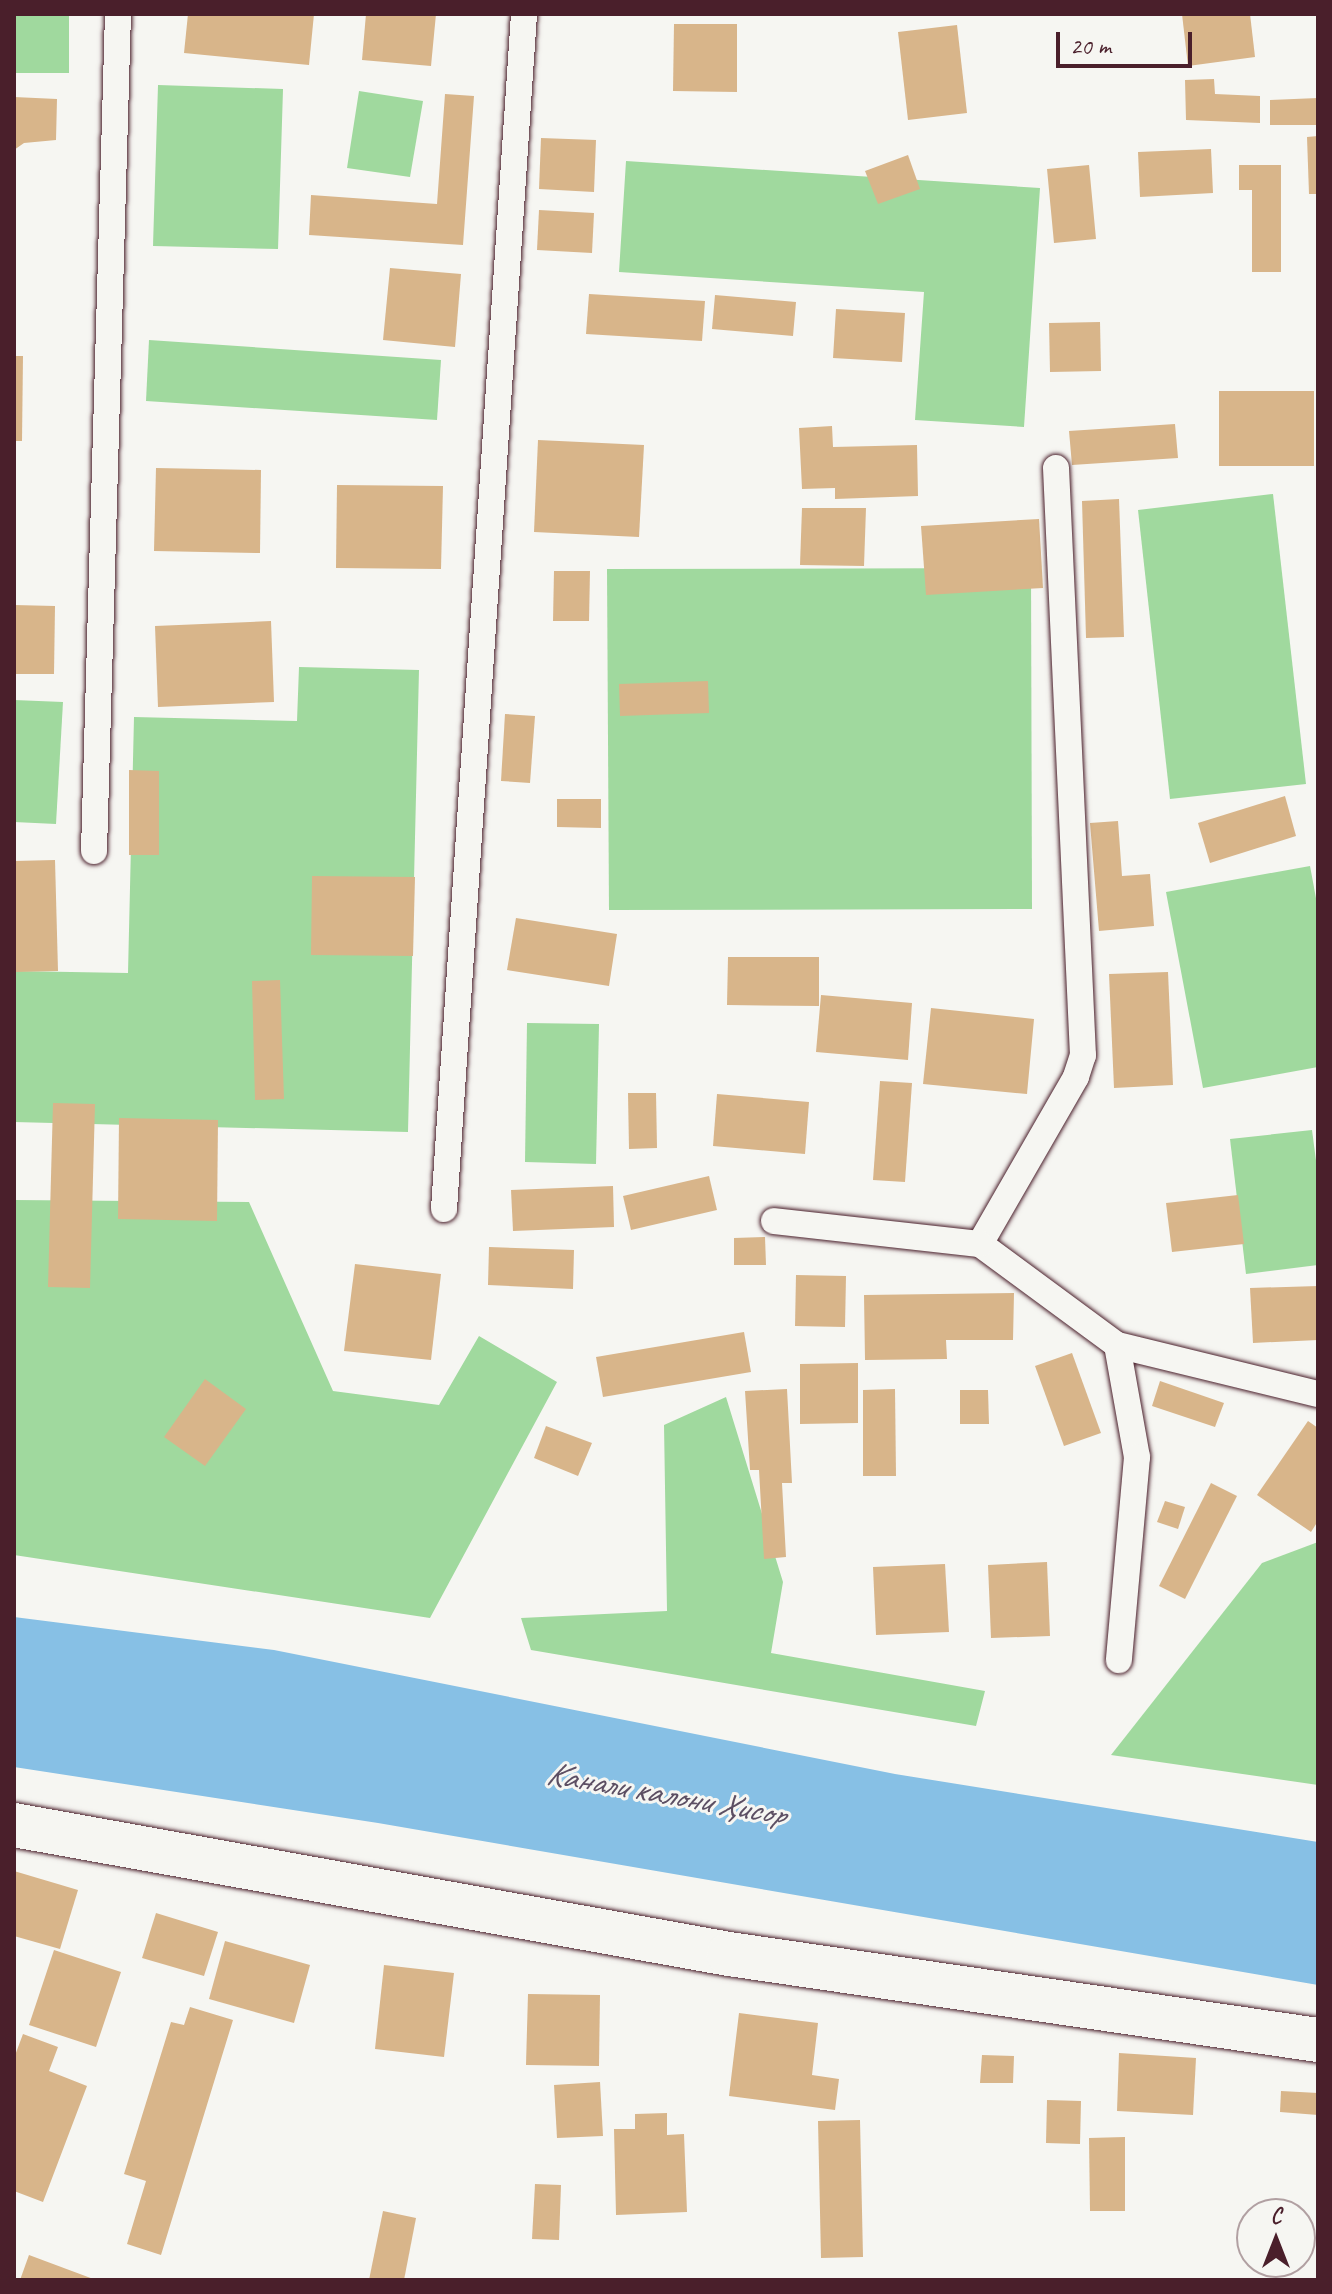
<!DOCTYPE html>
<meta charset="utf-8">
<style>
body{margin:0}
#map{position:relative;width:1332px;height:2294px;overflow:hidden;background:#f6f6f2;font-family:Caveat,sans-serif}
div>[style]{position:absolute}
.green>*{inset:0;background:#a0d99e}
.water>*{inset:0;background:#87c0e5}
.building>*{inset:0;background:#d8b58a}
.roads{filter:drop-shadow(0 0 2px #4a1f2b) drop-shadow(0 0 2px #4a1f2b)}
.lane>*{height:26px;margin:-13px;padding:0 13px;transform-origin:13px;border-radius:13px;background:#f6f6f2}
.street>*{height:44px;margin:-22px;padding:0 22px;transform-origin:22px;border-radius:22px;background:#f6f6f2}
span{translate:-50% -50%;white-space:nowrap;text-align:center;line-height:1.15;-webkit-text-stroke:6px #f6f6f2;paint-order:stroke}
.water-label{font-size:34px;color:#5c4f63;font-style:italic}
.frame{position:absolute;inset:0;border:16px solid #4a1f2b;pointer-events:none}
.north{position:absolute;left:1236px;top:2198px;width:80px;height:80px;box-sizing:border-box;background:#f6f6f2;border:2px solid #b1a0a2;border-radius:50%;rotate:0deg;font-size:22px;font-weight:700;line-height:32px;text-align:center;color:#4a1f2b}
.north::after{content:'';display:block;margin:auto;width:28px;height:36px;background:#4a1f2b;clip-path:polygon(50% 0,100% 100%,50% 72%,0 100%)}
.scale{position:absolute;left:1056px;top:32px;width:136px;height:36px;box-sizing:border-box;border:4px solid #4a1f2b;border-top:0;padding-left:10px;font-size:24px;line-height:28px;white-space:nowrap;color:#4a1f2b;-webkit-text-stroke:6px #f6f6f2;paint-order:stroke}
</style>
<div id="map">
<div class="green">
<i style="clip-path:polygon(14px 14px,69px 14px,69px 73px,14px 73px)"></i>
<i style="clip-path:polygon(158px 85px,283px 89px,278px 249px,153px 246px)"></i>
<i style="clip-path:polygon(359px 91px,423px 101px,410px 177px,347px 168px)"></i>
<i style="clip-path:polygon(626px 161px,1040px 188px,1024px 427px,915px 420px,924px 292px,619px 272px)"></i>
<i style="clip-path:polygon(149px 340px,441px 360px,437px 420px,146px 401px)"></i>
<i style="clip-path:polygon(1273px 494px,1306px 784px,1170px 799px,1138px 510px)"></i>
<i style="clip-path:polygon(1031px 568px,1032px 909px,609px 910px,607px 569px)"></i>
<i style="clip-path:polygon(299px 667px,419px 670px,408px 1132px,14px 1122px,14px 971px,128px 973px,134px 717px,297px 721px)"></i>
<i style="clip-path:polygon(14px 700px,63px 702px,56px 824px,14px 822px)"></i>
<i style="clip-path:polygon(1310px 866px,1318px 909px,1318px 1067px,1203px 1088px,1166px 892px)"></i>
<i style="clip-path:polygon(527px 1023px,599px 1024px,596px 1164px,525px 1162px)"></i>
<i style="clip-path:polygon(1312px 1130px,1318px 1176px,1318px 1265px,1246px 1274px,1230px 1139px)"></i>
<i style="clip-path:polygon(14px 1200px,249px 1202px,333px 1391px,439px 1405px,479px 1336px,557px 1382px,430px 1618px,14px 1555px)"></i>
<i style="clip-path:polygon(726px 1397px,783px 1582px,771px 1653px,985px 1691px,976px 1726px,531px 1650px,521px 1618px,667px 1611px,664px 1425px)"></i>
<i style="clip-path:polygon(1318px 1542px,1318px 1785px,1111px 1755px,1262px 1563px)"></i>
</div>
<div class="water">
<i style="clip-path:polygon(14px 1617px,274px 1650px,895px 1774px,1318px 1842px,1318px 1985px,378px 1823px,14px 1767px)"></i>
</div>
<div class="building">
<i style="clip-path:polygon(188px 14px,314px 14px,309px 65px,184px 53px)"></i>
<i style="clip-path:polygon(366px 14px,436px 14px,431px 66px,362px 60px)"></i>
<i style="clip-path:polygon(1182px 14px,1250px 14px,1255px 57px,1188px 66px)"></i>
<i style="clip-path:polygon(674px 24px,737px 24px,737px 92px,673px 91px)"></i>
<i style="clip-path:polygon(957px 25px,967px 113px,908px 120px,898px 32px)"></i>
<i style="clip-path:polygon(1214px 79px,1215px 94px,1260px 96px,1260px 123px,1186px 120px,1185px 80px)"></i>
<i style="clip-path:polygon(445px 94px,474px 96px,463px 245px,309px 235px,311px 195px,437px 204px)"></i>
<i style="clip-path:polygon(14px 97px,57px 99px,56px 140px,24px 143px,14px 150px)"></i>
<i style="clip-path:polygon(1318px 98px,1318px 125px,1270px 125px,1270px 100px)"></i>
<i style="clip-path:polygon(1318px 136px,1318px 194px,1309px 194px,1307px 137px)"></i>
<i style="clip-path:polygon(541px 138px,596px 140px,594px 192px,539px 189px)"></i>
<i style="clip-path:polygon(1211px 149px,1213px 193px,1140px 197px,1138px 152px)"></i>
<i style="clip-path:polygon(908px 155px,920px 189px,878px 204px,865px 171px)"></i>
<i style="clip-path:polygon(1089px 165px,1096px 239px,1054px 243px,1047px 169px)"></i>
<i style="clip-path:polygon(1239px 165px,1281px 165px,1281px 272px,1252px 272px,1252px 190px,1239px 190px)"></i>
<i style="clip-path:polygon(539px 210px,594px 213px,592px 253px,537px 250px)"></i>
<i style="clip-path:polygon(390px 268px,461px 274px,455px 347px,383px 340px)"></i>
<i style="clip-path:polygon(589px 294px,705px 301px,702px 341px,586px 334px)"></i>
<i style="clip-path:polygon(715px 295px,796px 302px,793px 336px,712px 329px)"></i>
<i style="clip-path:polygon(836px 309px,905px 313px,902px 362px,833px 358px)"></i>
<i style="clip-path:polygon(1100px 322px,1101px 371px,1050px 372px,1049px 323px)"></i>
<i style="clip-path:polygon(14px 356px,23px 356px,22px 441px,14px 441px)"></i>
<i style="clip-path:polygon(1219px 391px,1314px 391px,1314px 466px,1219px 466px)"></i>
<i style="clip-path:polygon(1175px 424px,1178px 458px,1072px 465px,1069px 431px)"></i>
<i style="clip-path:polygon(832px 426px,833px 447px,917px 445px,918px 496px,835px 499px,835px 488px,802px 489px,799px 428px)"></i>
<i style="clip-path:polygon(538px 440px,644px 445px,639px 537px,534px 532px)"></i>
<i style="clip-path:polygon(156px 468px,261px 470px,260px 553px,154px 551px)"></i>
<i style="clip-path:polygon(337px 485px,443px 486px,441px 569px,336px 568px)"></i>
<i style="clip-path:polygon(1119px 499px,1124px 637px,1086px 638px,1082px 501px)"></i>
<i style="clip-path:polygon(802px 508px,866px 508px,864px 566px,800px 565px)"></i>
<i style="clip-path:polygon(1039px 519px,1043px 588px,926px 595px,921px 526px)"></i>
<i style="clip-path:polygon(554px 571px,590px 571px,589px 621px,553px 621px)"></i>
<i style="clip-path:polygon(14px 605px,55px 606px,54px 674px,14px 674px)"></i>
<i style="clip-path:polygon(271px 621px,274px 702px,158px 707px,155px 626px)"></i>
<i style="clip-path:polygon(708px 681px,709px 713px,620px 716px,619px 684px)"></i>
<i style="clip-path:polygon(505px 714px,535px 716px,530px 783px,501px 781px)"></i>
<i style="clip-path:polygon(129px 770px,159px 771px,159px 855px,129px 855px)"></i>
<i style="clip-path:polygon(1285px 796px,1296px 836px,1210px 863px,1198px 823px)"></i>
<i style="clip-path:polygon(557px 799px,601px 799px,601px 828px,557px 827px)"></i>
<i style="clip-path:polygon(1118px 821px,1122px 876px,1150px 874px,1154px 926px,1099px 931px,1090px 823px)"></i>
<i style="clip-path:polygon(55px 860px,58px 971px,14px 972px,14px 861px)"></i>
<i style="clip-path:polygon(312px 876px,415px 877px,413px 956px,311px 955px)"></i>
<i style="clip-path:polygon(516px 918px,617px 934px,609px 986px,507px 970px)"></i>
<i style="clip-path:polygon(728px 957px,819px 957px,819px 1006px,727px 1005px)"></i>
<i style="clip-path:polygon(1168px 972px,1173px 1085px,1114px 1088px,1109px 974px)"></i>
<i style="clip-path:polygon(280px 980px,284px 1099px,255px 1100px,252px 981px)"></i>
<i style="clip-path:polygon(821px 995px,912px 1003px,908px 1060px,816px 1052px)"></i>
<i style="clip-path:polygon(931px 1008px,1034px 1019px,1027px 1094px,923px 1084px)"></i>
<i style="clip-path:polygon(880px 1081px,912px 1083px,905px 1182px,873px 1180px)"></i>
<i style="clip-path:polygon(628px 1093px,656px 1093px,657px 1148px,629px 1149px)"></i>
<i style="clip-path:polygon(717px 1094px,809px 1102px,805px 1154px,713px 1146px)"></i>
<i style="clip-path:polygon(53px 1103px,95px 1104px,90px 1288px,48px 1287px)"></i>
<i style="clip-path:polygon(119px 1118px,218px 1120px,217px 1221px,118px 1219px)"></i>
<i style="clip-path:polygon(709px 1176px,717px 1210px,631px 1230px,623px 1196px)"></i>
<i style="clip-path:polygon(613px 1186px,614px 1227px,513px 1231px,511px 1190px)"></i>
<i style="clip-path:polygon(1238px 1195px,1244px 1244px,1172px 1252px,1166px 1203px)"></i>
<i style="clip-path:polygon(765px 1237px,766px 1265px,734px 1265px,734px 1238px)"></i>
<i style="clip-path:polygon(489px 1247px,574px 1250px,573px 1289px,488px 1285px)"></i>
<i style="clip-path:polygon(355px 1264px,441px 1274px,431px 1360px,344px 1351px)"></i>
<i style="clip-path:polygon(796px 1275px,846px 1276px,845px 1327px,795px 1326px)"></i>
<i style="clip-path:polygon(1318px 1286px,1318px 1340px,1253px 1343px,1250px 1288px)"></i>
<i style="clip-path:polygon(1014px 1293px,1013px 1340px,946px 1340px,947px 1359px,865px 1360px,864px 1295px)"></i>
<i style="clip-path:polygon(744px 1332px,751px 1372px,603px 1397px,596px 1357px)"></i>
<i style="clip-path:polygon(1072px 1353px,1101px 1433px,1064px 1446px,1035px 1366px)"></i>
<i style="clip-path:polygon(858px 1363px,858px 1423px,800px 1424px,800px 1364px)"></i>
<i style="clip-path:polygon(205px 1379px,246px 1409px,205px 1466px,164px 1437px)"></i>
<i style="clip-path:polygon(1160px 1381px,1224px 1403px,1215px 1427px,1152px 1406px)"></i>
<i style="clip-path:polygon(787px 1389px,792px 1483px,782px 1483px,786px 1557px,764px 1559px,759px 1470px,750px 1470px,745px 1391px)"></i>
<i style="clip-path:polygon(895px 1389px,896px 1476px,863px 1476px,863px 1390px)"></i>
<i style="clip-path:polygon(960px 1390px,988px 1390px,989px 1424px,960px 1424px)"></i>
<i style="clip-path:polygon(1308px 1421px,1318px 1428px,1318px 1521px,1311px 1532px,1257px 1495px)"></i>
<i style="clip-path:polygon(546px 1426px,592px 1443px,578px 1476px,534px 1458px)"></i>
<i style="clip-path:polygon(1211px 1483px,1237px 1496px,1185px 1599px,1159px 1586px)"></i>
<i style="clip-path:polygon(1165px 1501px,1185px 1507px,1178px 1529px,1157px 1522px)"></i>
<i style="clip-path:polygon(1047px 1562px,1050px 1636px,991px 1638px,988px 1565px)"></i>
<i style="clip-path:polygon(945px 1564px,949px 1632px,876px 1635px,873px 1567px)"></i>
<i style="clip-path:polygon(14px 1871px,78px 1890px,60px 1949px,14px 1936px)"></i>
<i style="clip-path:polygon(156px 1913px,218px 1932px,204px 1976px,142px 1958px)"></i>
<i style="clip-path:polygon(225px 1941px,310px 1965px,294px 2023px,209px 1999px)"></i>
<i style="clip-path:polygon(54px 1950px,121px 1972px,96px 2047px,29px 2025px)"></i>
<i style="clip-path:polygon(384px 1965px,454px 1973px,444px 2057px,375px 2049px)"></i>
<i style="clip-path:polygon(528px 1994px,600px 1995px,599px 2066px,526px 2065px)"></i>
<i style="clip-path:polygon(190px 2007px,233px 2020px,161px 2255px,127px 2244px,146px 2181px,124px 2174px,171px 2022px,184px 2025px)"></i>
<i style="clip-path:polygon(739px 2013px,818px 2023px,812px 2075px,839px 2079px,835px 2110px,729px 2096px)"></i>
<i style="clip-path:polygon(23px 2034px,58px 2047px,49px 2071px,87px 2086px,43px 2202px,14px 2191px,14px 2058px)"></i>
<i style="clip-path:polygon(1119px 2053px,1196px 2058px,1193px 2115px,1117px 2111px)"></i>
<i style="clip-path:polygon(982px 2055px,1014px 2056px,1013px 2083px,980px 2083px)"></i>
<i style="clip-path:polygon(600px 2082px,603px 2136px,557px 2138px,554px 2085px)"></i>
<i style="clip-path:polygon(1281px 2091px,1318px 2093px,1318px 2115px,1280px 2112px)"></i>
<i style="clip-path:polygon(1047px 2100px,1081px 2101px,1080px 2144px,1046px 2143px)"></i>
<i style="clip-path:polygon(667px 2113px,667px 2135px,684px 2134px,687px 2212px,616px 2215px,614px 2129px,635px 2129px,635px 2114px)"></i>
<i style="clip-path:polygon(860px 2120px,863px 2257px,821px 2258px,818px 2121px)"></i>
<i style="clip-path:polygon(1125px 2137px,1125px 2211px,1090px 2211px,1089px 2138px)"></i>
<i style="clip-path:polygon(535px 2184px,561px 2185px,559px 2240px,532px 2239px)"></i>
<i style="clip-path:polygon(383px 2211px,416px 2218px,404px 2280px,369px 2280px)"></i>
<i style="clip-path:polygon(29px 2255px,96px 2280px,20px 2280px)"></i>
</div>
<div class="roads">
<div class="lane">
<i style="left:1056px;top:468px;width:588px;rotate:87.37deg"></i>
<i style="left:1083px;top:1055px;width:23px;rotate:108deg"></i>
<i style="left:1076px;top:1077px;width:193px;rotate:119.9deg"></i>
<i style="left:980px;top:1244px;width:170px;rotate:36.4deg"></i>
<i style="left:1117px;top:1345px;width:207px;rotate:13.7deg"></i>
<i style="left:94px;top:851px;width:837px;rotate:-88.36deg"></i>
<i style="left:444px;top:1209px;width:1198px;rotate:-86.17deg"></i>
<i style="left:774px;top:1221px;width:207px;rotate:6.4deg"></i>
<i style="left:1117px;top:1345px;width:114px;rotate:79.9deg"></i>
<i style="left:1137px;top:1457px;width:204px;rotate:95.1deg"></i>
</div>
<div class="street">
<i style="left:14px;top:1825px;width:727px;rotate:10.23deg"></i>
<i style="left:729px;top:1954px;width:595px;rotate:8.31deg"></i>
</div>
</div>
<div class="water-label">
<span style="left:666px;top:1793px;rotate:10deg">Канали калони Ҳисор</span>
</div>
<div class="frame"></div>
<div class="north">С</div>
<div class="scale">20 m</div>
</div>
